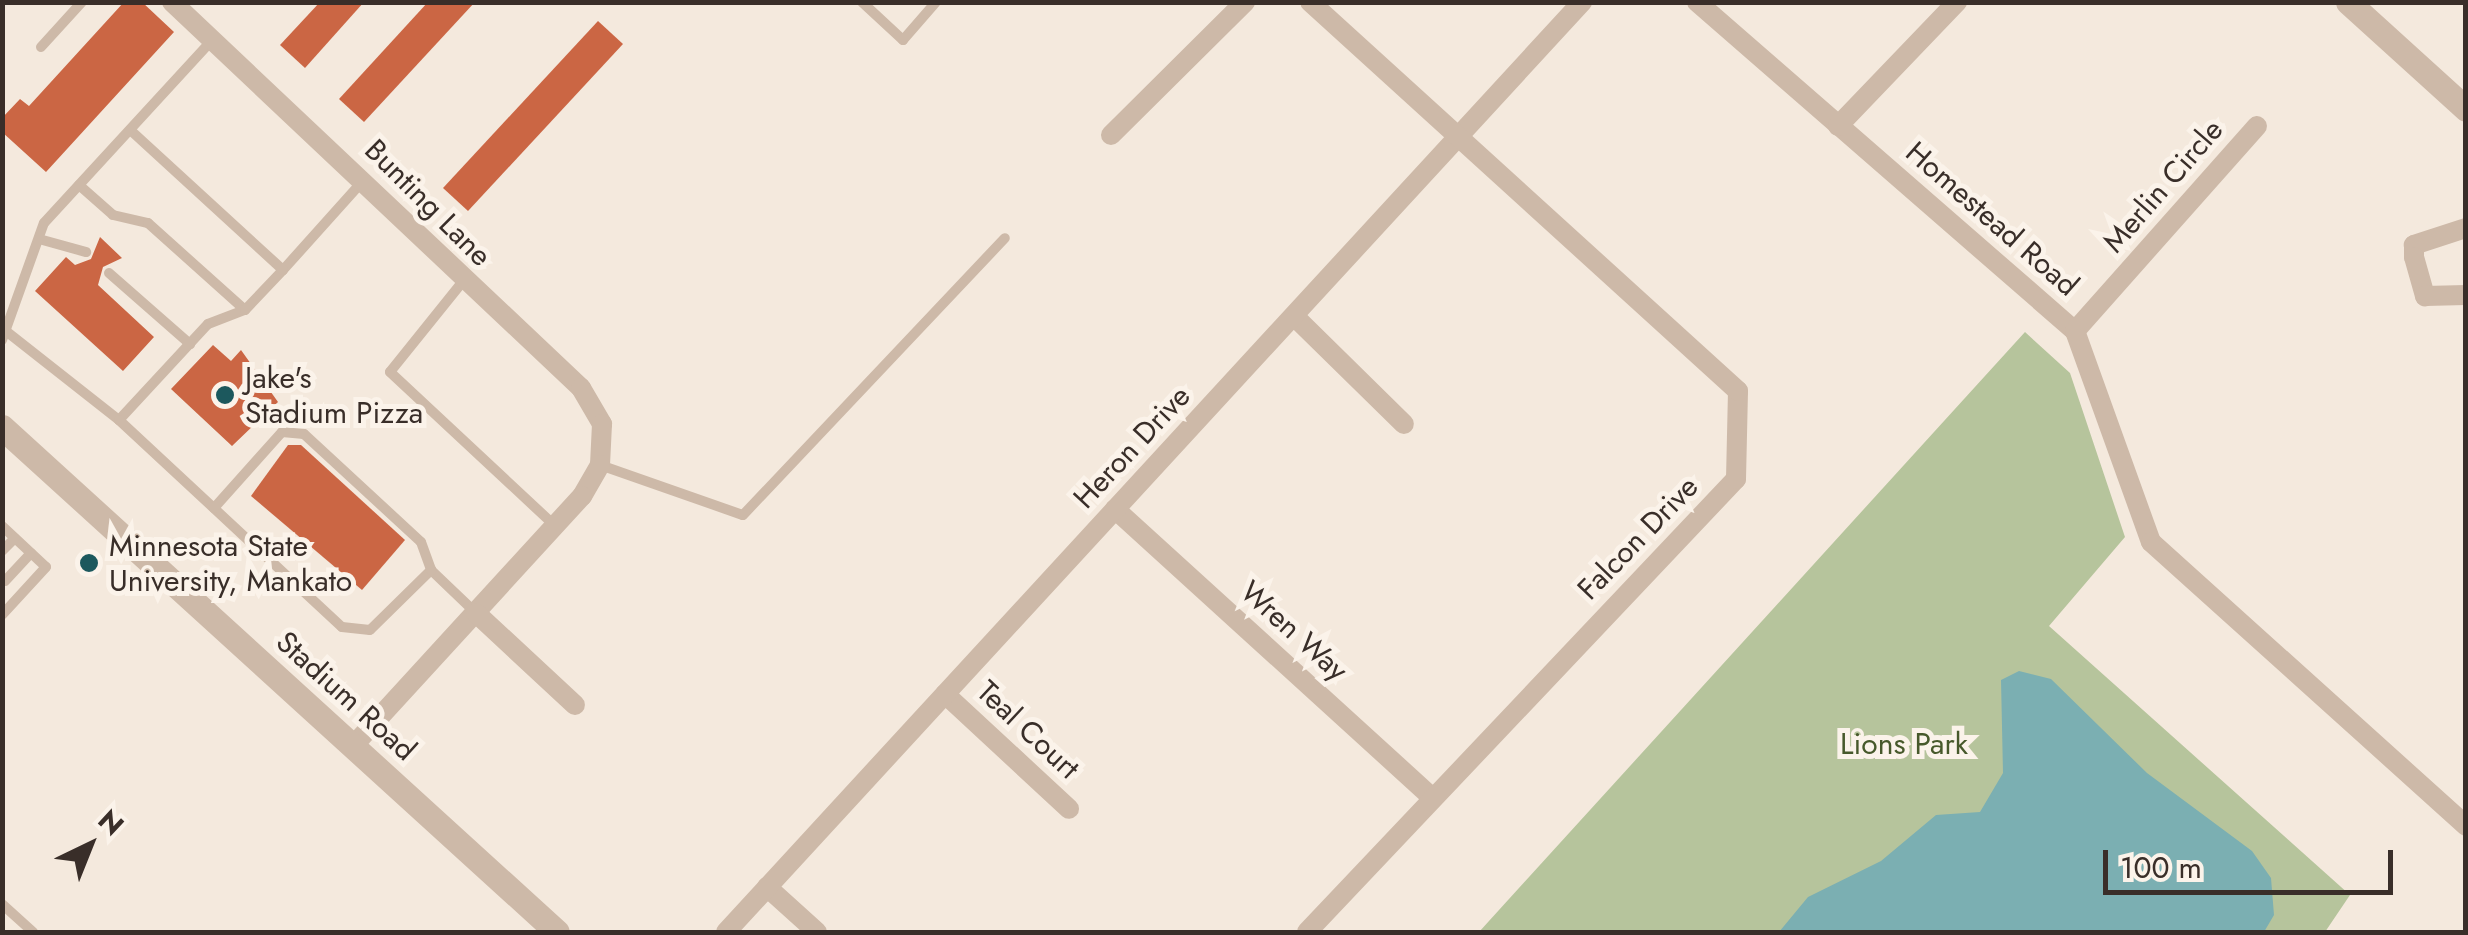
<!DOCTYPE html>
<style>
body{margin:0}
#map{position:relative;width:2468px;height:935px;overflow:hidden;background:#f4e9dd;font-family:Jost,sans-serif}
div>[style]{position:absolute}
.green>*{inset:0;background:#b6c49c}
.water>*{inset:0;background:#7bafb2}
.building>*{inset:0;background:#cb6644}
.service>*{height:10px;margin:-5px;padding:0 5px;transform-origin:5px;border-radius:5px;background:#cdb9a8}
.minor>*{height:20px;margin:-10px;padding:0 10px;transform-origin:10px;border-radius:10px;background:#cdb9a8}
.tertiary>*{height:25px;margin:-12.5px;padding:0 12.5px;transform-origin:12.5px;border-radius:12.5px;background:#cdb9a8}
.dots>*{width:28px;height:28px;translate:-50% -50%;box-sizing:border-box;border:5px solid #fbf3ea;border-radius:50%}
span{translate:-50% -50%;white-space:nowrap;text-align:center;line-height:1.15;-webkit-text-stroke:10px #fbf3ea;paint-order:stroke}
.street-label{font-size:30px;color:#392e29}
.poi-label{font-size:30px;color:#392e29}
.left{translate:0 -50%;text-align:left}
.park-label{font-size:30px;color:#47592b}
.frame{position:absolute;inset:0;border:5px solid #392e29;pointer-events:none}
.north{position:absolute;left:40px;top:795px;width:100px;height:100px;-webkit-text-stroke:8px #fbf3ea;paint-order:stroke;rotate:43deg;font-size:28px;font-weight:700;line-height:40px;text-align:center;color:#392e29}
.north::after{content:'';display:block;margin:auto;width:35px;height:45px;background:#392e29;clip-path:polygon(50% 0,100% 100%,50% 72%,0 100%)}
.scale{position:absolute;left:2103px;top:850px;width:290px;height:45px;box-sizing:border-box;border:5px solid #392e29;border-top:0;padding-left:12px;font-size:30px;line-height:35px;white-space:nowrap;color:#392e29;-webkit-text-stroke:8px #fbf3ea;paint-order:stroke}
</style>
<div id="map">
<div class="green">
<i style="clip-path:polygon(2025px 332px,2070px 373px,2125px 537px,2049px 626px,2350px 895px,2325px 932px,1479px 932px)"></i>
</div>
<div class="water">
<i style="clip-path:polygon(2019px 671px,2051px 679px,2147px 773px,2252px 851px,2271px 878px,2274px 915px,2264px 932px,1779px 932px,1808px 897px,1881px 861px,1936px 815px,1980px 812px,2003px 773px,2001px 680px)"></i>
</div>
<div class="building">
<i style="clip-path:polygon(124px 2px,142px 2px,174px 32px,46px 172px,2px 132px,2px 118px,20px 99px,29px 106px)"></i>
<i style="clip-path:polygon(320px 2px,364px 2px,305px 68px,280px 45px)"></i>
<i style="clip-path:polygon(428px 2px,475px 2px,364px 122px,339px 99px)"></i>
<i style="clip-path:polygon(598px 21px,623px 44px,468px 211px,443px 188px)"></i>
<i style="clip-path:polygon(100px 237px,122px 258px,103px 267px,98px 285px,154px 337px,123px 371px,35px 291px,66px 257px,75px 265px,91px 259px)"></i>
<i style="clip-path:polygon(213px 345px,231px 361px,241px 350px,278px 402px,232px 446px,171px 389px)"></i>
<i style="clip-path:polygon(288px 445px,301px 445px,405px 540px,362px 590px,251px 496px)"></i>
</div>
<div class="service">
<i style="left:862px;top:2px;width:56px;rotate:42.8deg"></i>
<i style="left:903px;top:40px;width:50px;rotate:-49deg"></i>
<i style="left:41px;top:47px;width:61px;rotate:-47.7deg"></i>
<i style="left:79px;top:185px;width:45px;rotate:41.4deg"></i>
<i style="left:113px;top:215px;width:36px;rotate:13deg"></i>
<i style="left:148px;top:223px;width:130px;rotate:41.9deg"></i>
<i style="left:39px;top:239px;width:49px;rotate:15.5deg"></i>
<i style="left:283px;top:270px;width:118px;rotate:-48.1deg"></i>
<i style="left:109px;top:273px;width:108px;rotate:41.2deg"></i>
<i style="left:464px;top:280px;width:118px;rotate:128.8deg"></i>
<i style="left:390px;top:372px;width:226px;rotate:43deg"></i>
<i style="left:2px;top:328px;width:149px;rotate:38.2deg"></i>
<i style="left:119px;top:420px;width:131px;rotate:-47.2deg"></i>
<i style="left:208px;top:324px;width:40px;rotate:-21deg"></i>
<i style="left:245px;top:310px;width:55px;rotate:-46.5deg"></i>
<i style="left:283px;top:270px;width:207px;rotate:-137.5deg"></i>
<i style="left:2px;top:340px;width:124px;rotate:-70.3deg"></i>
<i style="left:44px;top:223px;width:250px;rotate:-47.4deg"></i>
<i style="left:119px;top:420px;width:304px;rotate:42.9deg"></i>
<i style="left:342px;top:627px;width:28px;rotate:6deg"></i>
<i style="left:370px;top:630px;width:86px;rotate:-44.5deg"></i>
<i style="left:431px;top:570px;width:62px;rotate:43.7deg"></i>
<i style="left:600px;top:465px;width:151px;rotate:19.3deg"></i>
<i style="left:743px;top:515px;width:381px;rotate:-46.6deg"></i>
<i style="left:214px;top:508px;width:102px;rotate:-48.2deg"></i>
<i style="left:282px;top:432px;width:22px;rotate:5deg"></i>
<i style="left:304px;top:434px;width:159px;rotate:42.7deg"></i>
<i style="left:421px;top:542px;width:30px;rotate:70deg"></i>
<i style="left:2px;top:526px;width:60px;rotate:43deg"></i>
<i style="left:46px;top:567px;width:65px;rotate:132.5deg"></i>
<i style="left:2px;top:551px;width:18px;rotate:-45deg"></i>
<i style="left:5px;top:581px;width:38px;rotate:-47deg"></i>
<i style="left:2px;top:904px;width:42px;rotate:42.1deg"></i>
</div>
<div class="minor">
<i style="left:172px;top:2px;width:562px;rotate:43.34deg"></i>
<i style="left:581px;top:388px;width:42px;rotate:59.7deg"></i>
<i style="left:602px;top:424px;width:41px;rotate:92.8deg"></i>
<i style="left:600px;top:465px;width:36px;rotate:120deg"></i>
<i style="left:582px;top:496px;width:339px;rotate:132.5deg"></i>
<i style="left:1697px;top:2px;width:501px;rotate:41.04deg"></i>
<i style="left:2075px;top:331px;width:224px;rotate:70.2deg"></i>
<i style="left:2151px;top:542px;width:424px;rotate:42deg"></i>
<i style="left:1838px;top:126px;width:172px;rotate:-46.2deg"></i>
<i style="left:1111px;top:135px;width:189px;rotate:-44.8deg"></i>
<i style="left:2466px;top:228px;width:55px;rotate:161.9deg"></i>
<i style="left:2414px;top:245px;width:12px;rotate:90deg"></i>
<i style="left:2414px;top:257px;width:41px;rotate:74.2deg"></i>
<i style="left:2425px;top:296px;width:41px;rotate:-1.4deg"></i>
<i style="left:1294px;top:316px;width:154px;rotate:44.5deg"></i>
<i style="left:2075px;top:331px;width:274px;rotate:-48.4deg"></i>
<i style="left:1115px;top:509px;width:428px;rotate:42.3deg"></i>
<i style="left:476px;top:613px;width:135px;rotate:42.9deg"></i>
<i style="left:945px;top:694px;width:169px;rotate:42.8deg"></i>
<i style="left:767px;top:887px;width:67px;rotate:42deg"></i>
<i style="left:726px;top:932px;width:1264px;rotate:-47.37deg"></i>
<i style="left:1307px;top:932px;width:624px;rotate:-46.56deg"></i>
<i style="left:1736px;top:479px;width:88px;rotate:-88.7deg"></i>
<i style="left:1738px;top:391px;width:578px;rotate:-137.73deg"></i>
</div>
<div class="tertiary">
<i style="left:2348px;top:2px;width:159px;rotate:42.2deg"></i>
<i style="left:2px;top:427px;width:750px;rotate:42.3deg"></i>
</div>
<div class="dots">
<i style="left:225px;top:395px;background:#1c585d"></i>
<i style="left:89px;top:563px;background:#1c585d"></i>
</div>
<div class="street-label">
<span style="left:2163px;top:186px;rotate:-49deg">Merlin Circle</span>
<span style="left:428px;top:203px;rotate:45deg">Bunting Lane</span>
<span style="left:1992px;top:219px;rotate:41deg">Homestead Road</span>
<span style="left:1132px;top:447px;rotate:-47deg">Heron Drive</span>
<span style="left:1638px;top:538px;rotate:-46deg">Falcon Drive</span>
<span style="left:1294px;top:631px;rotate:42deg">Wren Way</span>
<span style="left:346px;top:696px;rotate:42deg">Stadium Road</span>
<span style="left:1028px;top:730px;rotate:43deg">Teal Court</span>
</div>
<div class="poi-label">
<span class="left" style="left:245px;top:395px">Jake's<br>Stadium Pizza</span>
<span class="left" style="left:109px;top:563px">Minnesota State<br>University, Mankato</span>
</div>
<div class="park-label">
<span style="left:1904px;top:744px">Lions Park</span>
</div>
<div class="frame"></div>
<div class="north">N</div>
<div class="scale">100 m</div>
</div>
